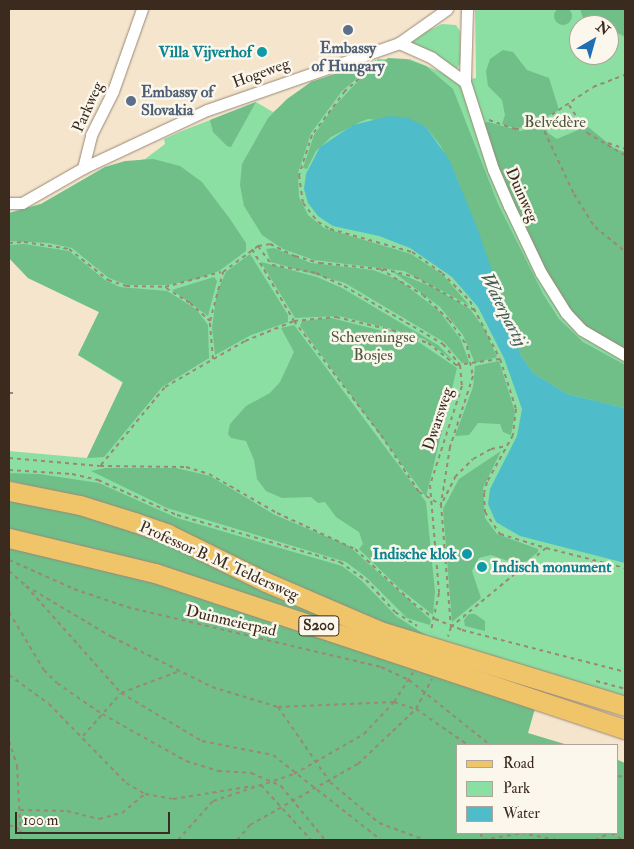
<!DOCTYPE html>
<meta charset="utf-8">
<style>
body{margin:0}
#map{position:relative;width:634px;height:849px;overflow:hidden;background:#f5e5cd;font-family:"IM FELL Double Pica",serif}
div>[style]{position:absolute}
.green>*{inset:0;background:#8bdfa2}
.forest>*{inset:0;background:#70be88}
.round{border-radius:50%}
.water>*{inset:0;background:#4fbcca}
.path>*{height:2px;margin-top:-1px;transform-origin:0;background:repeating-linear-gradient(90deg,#988876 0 4px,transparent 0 8px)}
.roads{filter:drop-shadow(0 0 1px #988876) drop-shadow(0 0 1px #988876)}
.minor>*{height:11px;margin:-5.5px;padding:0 5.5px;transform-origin:5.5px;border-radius:5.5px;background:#fff}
.primary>*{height:19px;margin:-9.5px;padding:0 9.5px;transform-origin:9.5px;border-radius:9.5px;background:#f0c469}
.dots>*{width:14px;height:14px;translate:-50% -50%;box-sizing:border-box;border:2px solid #fbf7ec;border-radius:50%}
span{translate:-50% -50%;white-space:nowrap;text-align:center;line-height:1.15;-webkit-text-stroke:5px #fbf7ec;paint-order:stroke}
.shield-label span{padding:1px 4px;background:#fbf7ec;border:1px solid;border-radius:4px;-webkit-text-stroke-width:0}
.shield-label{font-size:15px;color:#3b2a1e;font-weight:700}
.service-label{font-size:16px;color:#4e5e75;font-weight:700}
.left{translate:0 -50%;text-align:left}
.culture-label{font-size:16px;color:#0d838f;font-weight:700}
.right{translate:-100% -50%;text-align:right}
.street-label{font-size:16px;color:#3b2a1e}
.park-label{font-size:16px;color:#4f573f}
.water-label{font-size:18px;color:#425d5a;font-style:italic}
.frame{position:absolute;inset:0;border:10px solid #3b2a1e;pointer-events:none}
.legend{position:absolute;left:456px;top:744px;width:162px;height:90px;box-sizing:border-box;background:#fbf7ec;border:1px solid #aea59a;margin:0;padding:6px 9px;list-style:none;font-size:15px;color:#3b2a1e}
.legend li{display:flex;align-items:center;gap:10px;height:25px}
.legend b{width:25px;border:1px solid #aea59a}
.north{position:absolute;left:569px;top:15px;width:50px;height:50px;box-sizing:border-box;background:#fbf7ec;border:1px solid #aea59a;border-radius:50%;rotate:38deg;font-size:14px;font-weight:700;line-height:20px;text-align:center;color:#3b2a1e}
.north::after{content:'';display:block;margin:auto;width:18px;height:22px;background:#1f6fb2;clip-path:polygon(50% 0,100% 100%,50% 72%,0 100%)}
.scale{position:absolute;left:15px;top:812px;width:155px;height:22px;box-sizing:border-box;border:2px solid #3b2a1e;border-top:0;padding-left:6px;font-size:15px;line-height:18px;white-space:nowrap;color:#3b2a1e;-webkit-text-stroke:4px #fbf7ec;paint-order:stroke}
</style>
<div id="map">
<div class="green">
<i style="clip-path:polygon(evenodd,475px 9px,625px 9px,625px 700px,426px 639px,75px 495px,9px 481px,9px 451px,87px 458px,123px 383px,78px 355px,99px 312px,28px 278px,9px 258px,9px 213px,41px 204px,105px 167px,145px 159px,165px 144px,164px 139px,182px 131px,256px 102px,273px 112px,311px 82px,380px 59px,410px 59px,460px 80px,476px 78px,475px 9px,579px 25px,609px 25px,609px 55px,579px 55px,579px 25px)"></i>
<i style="clip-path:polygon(442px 24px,456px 25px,460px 31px,461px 62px,457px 69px,412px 43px,413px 38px)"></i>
</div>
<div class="forest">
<i class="round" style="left:554px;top:7px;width:18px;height:18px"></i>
<i style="clip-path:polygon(580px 9px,625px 9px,625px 37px,609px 28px,609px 25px,592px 25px,584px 21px)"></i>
<i style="clip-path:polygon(503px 50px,513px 52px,527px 70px,549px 78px,559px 110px,528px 127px,514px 128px,502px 124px,505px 115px,502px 100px,488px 86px,486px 71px,490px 59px)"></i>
<i style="clip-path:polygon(388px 58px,406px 59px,426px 66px,453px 89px,498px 204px,543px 294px,559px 319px,583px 342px,625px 365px,625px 408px,567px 394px,533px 373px,521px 356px,457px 178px,440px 145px,426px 127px,368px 119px,360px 122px,331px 137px,316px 151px,307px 169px,303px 168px,314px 135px,333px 108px,358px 81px)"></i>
<i style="clip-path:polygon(380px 59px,342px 91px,311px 133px,298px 173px,299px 197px,308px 215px,324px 228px,411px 254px,443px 275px,469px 305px,404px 271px,314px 260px,283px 249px,262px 235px,244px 206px,240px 185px,242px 164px,268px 118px,287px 99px,311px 82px)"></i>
<i style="clip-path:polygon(256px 102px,231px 147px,227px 146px,213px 132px,210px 120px)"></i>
<i style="clip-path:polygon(488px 122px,521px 131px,544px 125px,548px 133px,557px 139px,587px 126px,615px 149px,625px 152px,625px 350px,595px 335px,568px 309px,556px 286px,551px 282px,500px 176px,483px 123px)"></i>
<i style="clip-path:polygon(153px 159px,180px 166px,202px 182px,230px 219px,246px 243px,246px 251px,219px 271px,196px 279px,168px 285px,127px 285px,109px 278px,72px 248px,48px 243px,9px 241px,9px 213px,41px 204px,105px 167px,125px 161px)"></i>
<i style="clip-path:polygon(24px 244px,69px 251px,105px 280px,120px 287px,167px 291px,196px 309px,208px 325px,209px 358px,162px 387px,104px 457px,87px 458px,123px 382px,78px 355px,99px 312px,28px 278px,9px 258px,9px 245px)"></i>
<i style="clip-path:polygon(274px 248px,311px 263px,373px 270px,399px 280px,439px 311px,461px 340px,469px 362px,462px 363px,444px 342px,345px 283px,271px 262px,266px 249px)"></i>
<i style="clip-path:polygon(250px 254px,288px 315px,288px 322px,251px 335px,215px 355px,212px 327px,217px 292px,226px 272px)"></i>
<i style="clip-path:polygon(261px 262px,317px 277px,342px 288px,438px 345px,455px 362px,424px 339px,392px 329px,339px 316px,295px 318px)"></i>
<i style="clip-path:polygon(392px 271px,433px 287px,470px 309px,485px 330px,497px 357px,475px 363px,463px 335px,440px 307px)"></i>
<i style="clip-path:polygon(214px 277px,217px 281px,208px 316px,172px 290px)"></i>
<i style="clip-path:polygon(331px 318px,414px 339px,457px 368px,426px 497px,300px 326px,302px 321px)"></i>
<i style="clip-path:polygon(294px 325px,426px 502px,435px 592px,433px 615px,399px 588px,359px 549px,363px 544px,359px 532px,336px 517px,325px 502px,318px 503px,311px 497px,282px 498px,266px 491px,257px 479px,254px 460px,246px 441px,231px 438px,228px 434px,230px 424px,246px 406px,270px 393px,280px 382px,294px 352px,281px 328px)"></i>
<i style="clip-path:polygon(499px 361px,515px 412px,511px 435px,503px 432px,500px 424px,478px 423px,469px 435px,455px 436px,473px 387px,475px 366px)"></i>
<i style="clip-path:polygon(501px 451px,483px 488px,485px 518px,497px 534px,538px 549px,538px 552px,527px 561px,516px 564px,491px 555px,479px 558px,472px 571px,481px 598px,452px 622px,443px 509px,459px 479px)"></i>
<i style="clip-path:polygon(105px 468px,176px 468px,210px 476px,275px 515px,349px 546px,431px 620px,430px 625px,407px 618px,366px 577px,346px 562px,167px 508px,91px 471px)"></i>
<i style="clip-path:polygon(9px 473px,39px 474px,99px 483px,177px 518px,342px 566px,362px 581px,396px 616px,427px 636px,384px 625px,75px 495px,9px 481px)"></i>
<i style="clip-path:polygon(9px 496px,107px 518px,421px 649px,9px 533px)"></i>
<i style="clip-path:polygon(9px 546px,145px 576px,536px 705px,528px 733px,568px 745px,458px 745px,458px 833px,618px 833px,618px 760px,625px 763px,625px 840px,9px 840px)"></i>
<i style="clip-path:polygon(469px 614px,475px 614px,485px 621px,485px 631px,465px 626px,464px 620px)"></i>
</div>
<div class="water">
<i style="clip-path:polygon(390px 116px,408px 118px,426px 127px,450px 161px,478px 230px,521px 356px,533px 373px,567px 394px,625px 408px,625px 563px,520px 536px,496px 522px,488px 504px,490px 489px,517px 436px,522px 409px,504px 358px,478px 307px,452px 277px,410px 248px,379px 236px,333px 226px,318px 216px,308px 203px,304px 189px,306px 174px,320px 147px,353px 125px)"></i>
</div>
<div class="path">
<i style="left:377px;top:63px;width:43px;rotate:138.8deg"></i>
<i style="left:345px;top:91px;width:55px;rotate:126.9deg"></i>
<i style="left:312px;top:135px;width:42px;rotate:108deg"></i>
<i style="left:299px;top:175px;width:28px;rotate:82deg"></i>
<i style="left:303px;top:203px;width:24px;rotate:52deg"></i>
<i style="left:318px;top:222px;width:14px;rotate:30deg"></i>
<i style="left:330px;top:229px;width:85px;rotate:15.7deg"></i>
<i style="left:412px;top:252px;width:37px;rotate:35deg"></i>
<i style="left:442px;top:273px;width:40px;rotate:45deg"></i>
<i style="left:470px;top:301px;width:65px;rotate:62.7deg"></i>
<i style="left:500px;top:359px;width:52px;rotate:72.3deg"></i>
<i style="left:516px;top:409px;width:26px;rotate:97deg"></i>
<i style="left:513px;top:435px;width:54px;rotate:119deg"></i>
<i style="left:487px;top:482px;width:11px;rotate:105deg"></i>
<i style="left:484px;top:493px;width:19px;rotate:87deg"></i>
<i style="left:485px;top:512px;width:27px;rotate:56deg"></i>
<i style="left:500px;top:534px;width:48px;rotate:16.9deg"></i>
<i style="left:546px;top:548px;width:124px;rotate:140.3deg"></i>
<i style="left:451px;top:627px;width:10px;rotate:107deg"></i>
<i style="left:569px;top:105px;width:33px;rotate:57deg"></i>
<i style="left:587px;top:133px;width:44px;rotate:30.1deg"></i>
<i style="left:489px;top:120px;width:28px;rotate:19deg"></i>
<i style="left:515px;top:129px;width:17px;rotate:-3deg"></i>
<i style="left:532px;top:128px;width:73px;rotate:-33.9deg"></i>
<i style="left:593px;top:87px;width:34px;rotate:-21deg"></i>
<i style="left:541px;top:124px;width:77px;rotate:64.8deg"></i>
<i style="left:574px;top:194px;width:39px;rotate:58deg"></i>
<i style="left:595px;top:227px;width:38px;rotate:39deg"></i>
<i style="left:608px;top:143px;width:18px;rotate:19deg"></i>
<i style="left:9px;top:243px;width:15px;rotate:-4deg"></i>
<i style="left:24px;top:242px;width:46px;rotate:8.8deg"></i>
<i style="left:69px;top:249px;width:50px;rotate:38.5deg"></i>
<i style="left:108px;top:280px;width:19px;rotate:18deg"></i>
<i style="left:126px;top:286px;width:39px;rotate:1deg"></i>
<i style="left:165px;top:287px;width:58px;rotate:-15deg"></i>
<i style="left:258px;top:246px;width:24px;rotate:54deg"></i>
<i style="left:272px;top:265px;width:45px;rotate:10.3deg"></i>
<i style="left:316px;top:273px;width:31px;rotate:25deg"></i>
<i style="left:344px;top:286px;width:115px;rotate:30.4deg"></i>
<i style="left:443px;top:344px;width:27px;rotate:51deg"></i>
<i style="left:460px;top:365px;width:21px;rotate:85deg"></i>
<i style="left:462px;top:386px;width:104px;rotate:107.9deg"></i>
<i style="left:430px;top:485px;width:108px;rotate:85.2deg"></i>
<i style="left:439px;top:593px;width:40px;rotate:102deg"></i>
<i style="left:252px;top:249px;width:83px;rotate:59.7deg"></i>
<i style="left:294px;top:321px;width:143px;rotate:52.7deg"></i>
<i style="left:381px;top:435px;width:69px;rotate:56.3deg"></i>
<i style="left:419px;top:492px;width:24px;rotate:30deg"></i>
<i style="left:383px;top:269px;width:33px;rotate:14deg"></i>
<i style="left:415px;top:277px;width:68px;rotate:29.2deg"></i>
<i style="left:166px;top:288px;width:28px;rotate:32deg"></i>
<i style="left:190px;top:303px;width:27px;rotate:42deg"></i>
<i style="left:213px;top:359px;width:38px;rotate:-95deg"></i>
<i style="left:210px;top:321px;width:51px;rotate:-75.1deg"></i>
<i style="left:223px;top:272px;width:44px;rotate:-36.6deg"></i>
<i style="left:258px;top:246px;width:12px;rotate:-9deg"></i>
<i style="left:270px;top:244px;width:28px;rotate:26deg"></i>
<i style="left:295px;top:256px;width:26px;rotate:16deg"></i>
<i style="left:320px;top:263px;width:60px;rotate:5.7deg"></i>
<i style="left:380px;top:269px;width:50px;rotate:31.2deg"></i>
<i style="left:423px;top:295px;width:36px;rotate:44deg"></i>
<i style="left:449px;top:320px;width:32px;rotate:55deg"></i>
<i style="left:467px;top:346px;width:31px;rotate:79deg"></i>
<i style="left:473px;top:376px;width:75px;rotate:107.9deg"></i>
<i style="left:450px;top:447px;width:58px;rotate:99deg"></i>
<i style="left:441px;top:504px;width:123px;rotate:85.4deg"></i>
<i style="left:9px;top:393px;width:6px"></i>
<i style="left:9px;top:458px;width:91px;rotate:5deg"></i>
<i style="left:100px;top:466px;width:86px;rotate:0.7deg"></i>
<i style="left:186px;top:467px;width:24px;rotate:17deg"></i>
<i style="left:209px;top:474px;width:78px;rotate:29.8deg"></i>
<i style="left:277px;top:513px;width:86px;rotate:24.8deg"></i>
<i style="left:355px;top:549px;width:79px;rotate:43deg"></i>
<i style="left:413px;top:603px;width:27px;rotate:36deg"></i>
<i style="left:435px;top:619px;width:29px;rotate:22deg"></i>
<i style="left:462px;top:630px;width:168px;rotate:14.4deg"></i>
<i style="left:101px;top:465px;width:101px;rotate:-50.6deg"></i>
<i style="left:165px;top:387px;width:92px;rotate:-29.9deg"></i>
<i style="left:245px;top:341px;width:53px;rotate:-22.2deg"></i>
<i style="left:294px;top:321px;width:42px;rotate:-5.4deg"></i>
<i style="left:336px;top:317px;width:57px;rotate:13.1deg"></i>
<i style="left:392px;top:330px;width:38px;rotate:20deg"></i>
<i style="left:428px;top:343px;width:36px;rotate:38deg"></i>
<i style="left:456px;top:365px;width:44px;rotate:-7.8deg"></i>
<i style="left:9px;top:470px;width:63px;rotate:3.6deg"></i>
<i style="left:72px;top:474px;width:27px;rotate:13deg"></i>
<i style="left:98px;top:480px;width:86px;rotate:23.9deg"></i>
<i style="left:177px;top:515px;width:170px;rotate:16.1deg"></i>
<i style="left:340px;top:562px;width:32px;rotate:35deg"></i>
<i style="left:366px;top:580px;width:43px;rotate:47.8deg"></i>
<i style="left:395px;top:612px;width:26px;rotate:32deg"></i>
<i style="left:443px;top:501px;width:27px;rotate:-63deg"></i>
<i style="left:455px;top:477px;width:25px;rotate:-45deg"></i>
<i style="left:473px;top:459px;width:21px;rotate:-29deg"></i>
<i style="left:491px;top:449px;width:16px;rotate:-11deg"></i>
<i style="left:546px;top:548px;width:81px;rotate:14.2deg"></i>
<i style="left:9px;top:560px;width:71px;rotate:24deg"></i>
<i style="left:74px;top:589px;width:56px;rotate:18.8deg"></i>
<i style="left:127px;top:607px;width:261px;rotate:13.3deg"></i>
<i style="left:381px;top:667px;width:31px;rotate:25deg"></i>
<i style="left:409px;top:680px;width:104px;rotate:38.7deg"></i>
<i style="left:9px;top:571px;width:23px;rotate:41deg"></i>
<i style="left:26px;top:586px;width:143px;rotate:48.4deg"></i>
<i style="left:121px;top:693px;width:94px;rotate:30.7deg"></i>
<i style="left:202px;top:741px;width:72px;rotate:11.2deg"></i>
<i style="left:273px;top:755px;width:137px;rotate:38.2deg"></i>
<i style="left:26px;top:586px;width:100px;rotate:30.7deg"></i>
<i style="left:112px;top:637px;width:112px;rotate:26.6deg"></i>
<i style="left:212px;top:687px;width:69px;rotate:16.9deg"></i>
<i style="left:278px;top:707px;width:116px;rotate:-2.5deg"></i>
<i style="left:394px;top:702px;width:23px;rotate:18deg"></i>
<i style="left:416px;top:709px;width:63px;rotate:34.7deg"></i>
<i style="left:9px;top:612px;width:68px;rotate:58.9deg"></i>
<i style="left:44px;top:670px;width:18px;rotate:45deg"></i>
<i style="left:57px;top:683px;width:55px;rotate:34.6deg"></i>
<i style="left:102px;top:714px;width:96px;rotate:29.2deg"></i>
<i style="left:186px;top:761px;width:34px;rotate:17deg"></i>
<i style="left:218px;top:771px;width:33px;rotate:3deg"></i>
<i style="left:251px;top:773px;width:33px;rotate:23deg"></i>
<i style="left:281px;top:786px;width:70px;rotate:50.8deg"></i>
<i style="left:9px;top:675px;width:49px;rotate:35.9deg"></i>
<i style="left:49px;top:704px;width:110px;rotate:45.7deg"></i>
<i style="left:126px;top:783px;width:22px;rotate:30deg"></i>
<i style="left:596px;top:681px;width:30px;rotate:15deg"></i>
<i style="left:278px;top:707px;width:91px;rotate:55.3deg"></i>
<i style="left:330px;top:782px;width:64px;rotate:39.9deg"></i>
<i style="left:379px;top:823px;width:49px;rotate:20.3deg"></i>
<i style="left:83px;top:736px;width:57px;rotate:-48.5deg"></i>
<i style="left:121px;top:693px;width:60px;rotate:-20.6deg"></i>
<i style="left:9px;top:741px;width:26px;rotate:72deg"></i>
<i style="left:17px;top:766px;width:74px;rotate:86.9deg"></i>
<i style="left:618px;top:776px;width:7px;rotate:8deg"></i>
<i style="left:261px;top:785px;width:74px;rotate:47.7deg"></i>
<i style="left:20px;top:810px;width:47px;rotate:1.2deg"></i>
<i style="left:67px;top:811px;width:33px;rotate:14deg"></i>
<i style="left:99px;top:819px;width:24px;rotate:-15deg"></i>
<i style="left:122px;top:813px;width:30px;rotate:-40deg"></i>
<i style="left:145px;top:794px;width:28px;rotate:10deg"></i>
<i style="left:173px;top:799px;width:81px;rotate:-9.2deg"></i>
<i style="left:9px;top:825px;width:11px;rotate:22deg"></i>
<i style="left:481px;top:833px;width:7px;rotate:82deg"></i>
<i style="left:611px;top:833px;width:14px;rotate:30deg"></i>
<i style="left:178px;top:840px;width:52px;rotate:-48.1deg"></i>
<i style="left:213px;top:801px;width:85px;rotate:-18.4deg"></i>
<i style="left:294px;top:774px;width:81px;rotate:-29.7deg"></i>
<i style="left:364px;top:734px;width:44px;rotate:-46.8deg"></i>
<i style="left:394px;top:702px;width:35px;rotate:-57deg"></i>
<i style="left:237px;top:840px;width:20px;rotate:-49deg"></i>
<i style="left:250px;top:825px;width:124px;rotate:-29.5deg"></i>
<i style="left:358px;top:764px;width:80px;rotate:-43.5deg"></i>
<i style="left:416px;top:709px;width:34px;rotate:-62deg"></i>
<i style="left:483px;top:840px;width:39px;rotate:-10deg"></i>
<i style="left:521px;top:833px;width:37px;rotate:11deg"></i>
<i style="left:595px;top:840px;width:17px;rotate:-25deg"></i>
</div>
<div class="roads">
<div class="minor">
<i style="left:467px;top:9px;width:73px;rotate:91.6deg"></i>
<i style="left:465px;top:82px;width:91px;rotate:72.2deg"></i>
<i style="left:493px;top:169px;width:40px;rotate:66.6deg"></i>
<i style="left:509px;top:206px;width:74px;rotate:64.5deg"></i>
<i style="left:541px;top:273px;width:47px;rotate:58deg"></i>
<i style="left:566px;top:313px;width:23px;rotate:47deg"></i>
<i style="left:582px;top:330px;width:50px;rotate:30.2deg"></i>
<i style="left:399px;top:43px;width:36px;rotate:24deg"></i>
<i style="left:432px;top:58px;width:41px;rotate:36deg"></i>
<i style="left:83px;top:168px;width:34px;rotate:-76deg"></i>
<i style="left:91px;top:135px;width:49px;rotate:-63.4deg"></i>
<i style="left:113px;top:91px;width:87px;rotate:-70.5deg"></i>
<i style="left:9px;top:203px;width:13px"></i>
<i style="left:22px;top:203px;width:70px;rotate:-29.8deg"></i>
<i style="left:83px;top:168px;width:137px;rotate:-25.1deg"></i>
<i style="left:207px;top:110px;width:203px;rotate:-19.2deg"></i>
<i style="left:399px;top:43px;width:59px;rotate:-35.3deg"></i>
</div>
<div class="primary">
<i style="left:9px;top:491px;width:72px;rotate:11.2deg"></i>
<i style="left:80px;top:505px;width:57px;rotate:17.5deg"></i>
<i style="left:134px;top:522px;width:36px;rotate:19deg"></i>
<i style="left:168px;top:534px;width:109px;rotate:26.1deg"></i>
<i style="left:266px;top:582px;width:124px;rotate:23.3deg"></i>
<i style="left:380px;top:631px;width:256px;rotate:17deg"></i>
<i style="left:9px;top:538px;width:150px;rotate:13.5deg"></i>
<i style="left:155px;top:573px;width:495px;rotate:18.4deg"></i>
</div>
</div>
<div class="dots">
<i style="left:348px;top:30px;background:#5c6f8a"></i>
<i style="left:262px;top:52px;background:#0f9aa8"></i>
<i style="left:131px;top:101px;background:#5c6f8a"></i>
<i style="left:467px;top:554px;background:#0f9aa8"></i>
<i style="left:482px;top:567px;background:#0f9aa8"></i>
</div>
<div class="shield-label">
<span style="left:319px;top:626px">S200</span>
</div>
<div class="service-label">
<span style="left:348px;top:57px">Embassy<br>of Hungary</span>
<span class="left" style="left:141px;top:101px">Embassy of<br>Slovakia</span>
</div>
<div class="culture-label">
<span class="right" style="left:252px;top:52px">Villa Vijverhof</span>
<span class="right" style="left:457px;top:554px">Indische klok</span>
<span class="left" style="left:492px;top:567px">Indisch monument</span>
</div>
<div class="street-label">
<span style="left:261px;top:73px;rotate:-20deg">Hogeweg</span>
<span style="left:88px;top:107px;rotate:-66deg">Parkweg</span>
<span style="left:522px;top:195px;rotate:66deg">Duinweg</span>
<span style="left:438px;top:419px;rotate:-72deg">Dwarsweg</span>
<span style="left:219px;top:561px;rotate:24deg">Professor B. M. Teldersweg</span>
<span style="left:231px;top:621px;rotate:13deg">Duinmeierpad</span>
</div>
<div class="park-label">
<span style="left:555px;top:122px">Belvédère</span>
<span style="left:373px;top:346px">Scheveningse<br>Bosjes</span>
</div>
<div class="water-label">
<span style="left:503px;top:310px;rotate:63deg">Waterpartij</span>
</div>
<div class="frame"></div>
<ul class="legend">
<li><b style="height:6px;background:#f0c469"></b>Road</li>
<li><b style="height:14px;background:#8bdfa2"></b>Park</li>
<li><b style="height:14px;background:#4fbcca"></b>Water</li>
</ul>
<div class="north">N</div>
<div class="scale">100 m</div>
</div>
